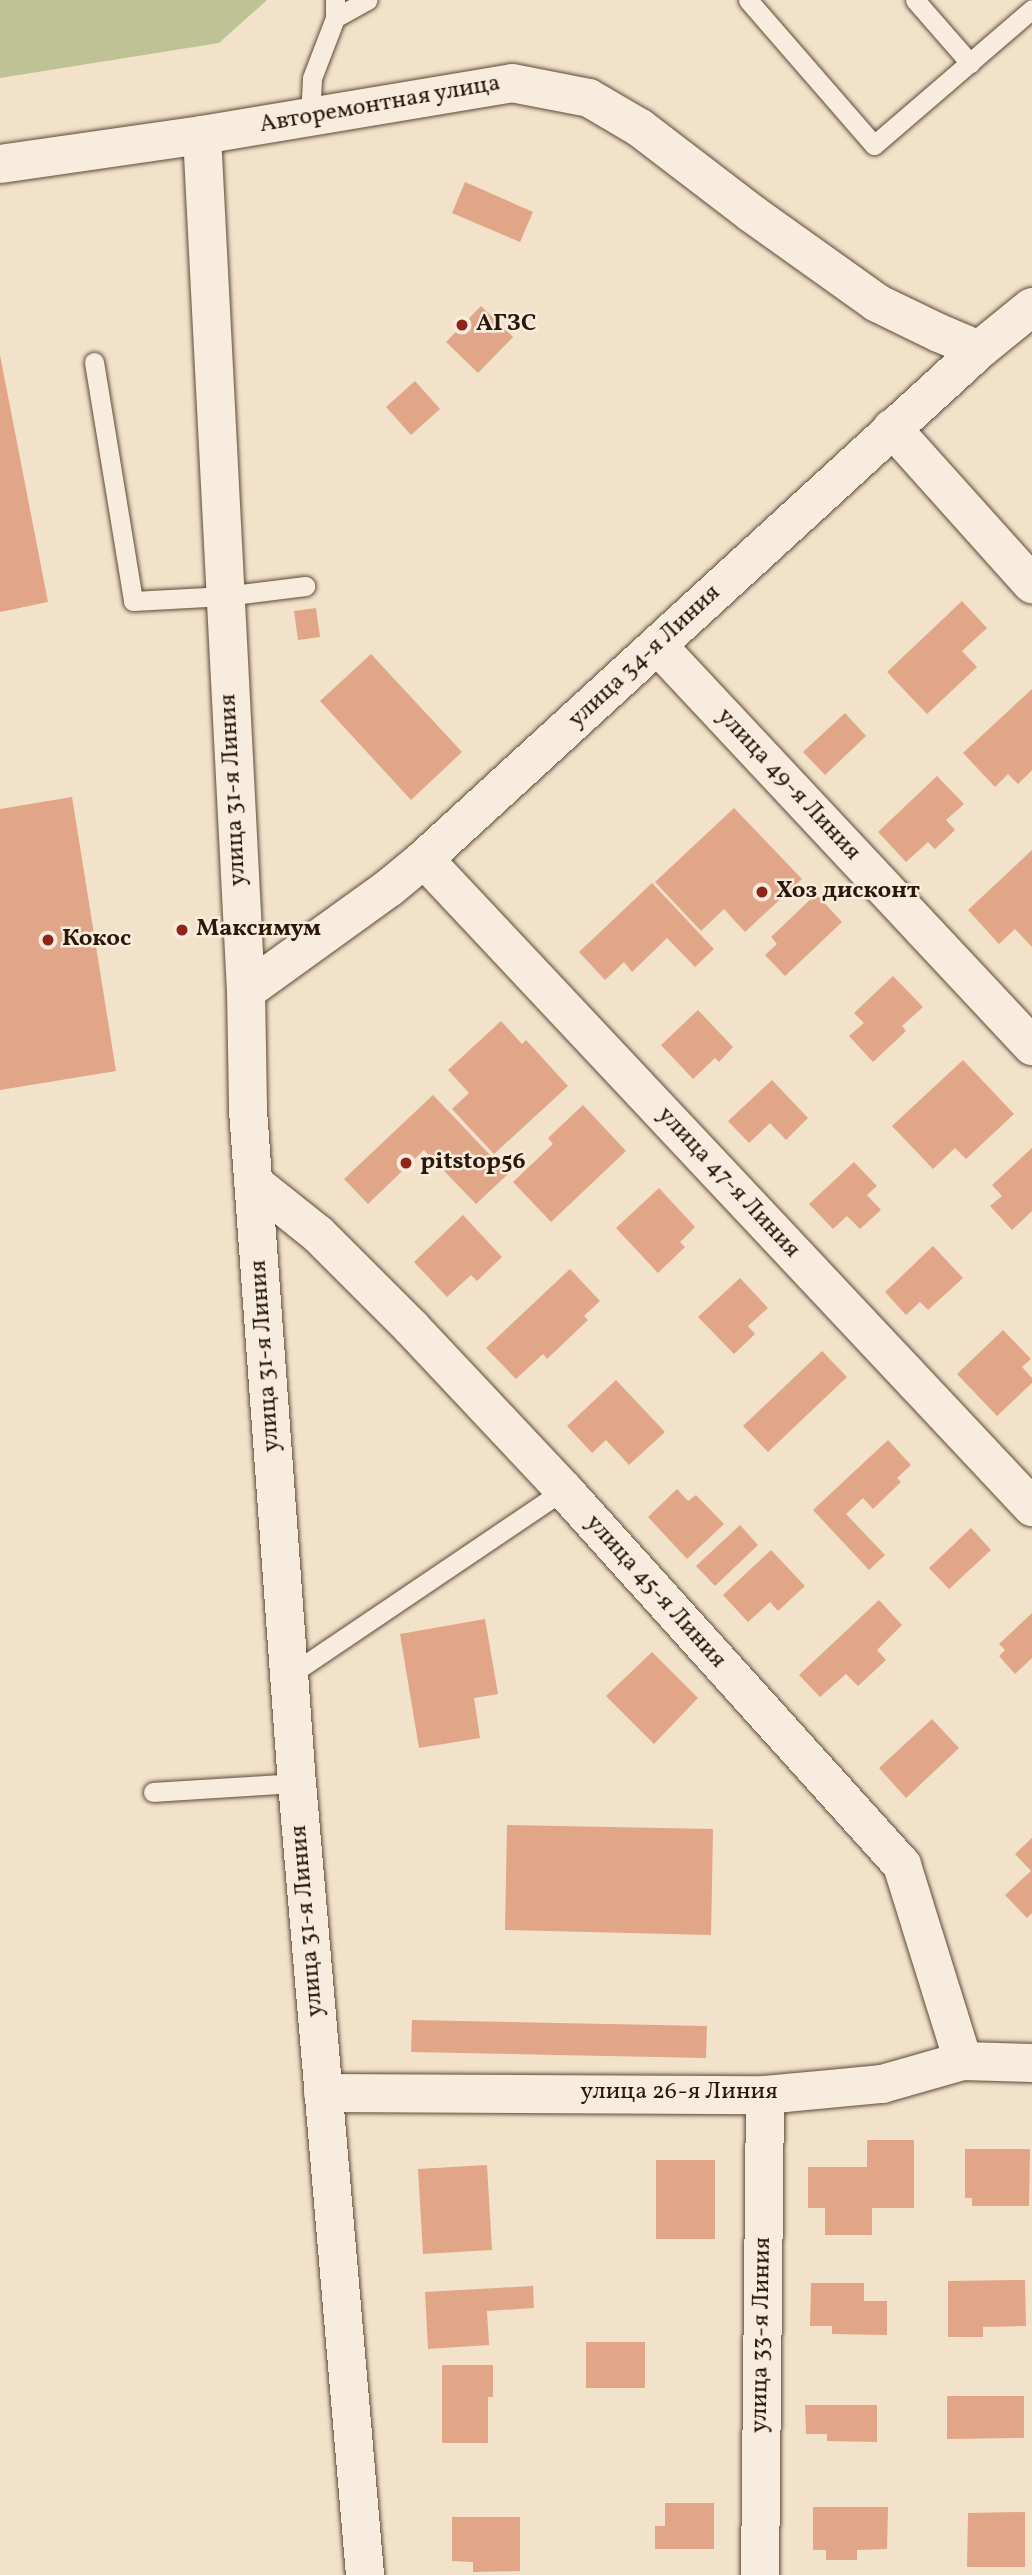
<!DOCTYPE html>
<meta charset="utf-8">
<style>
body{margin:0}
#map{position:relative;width:1032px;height:2575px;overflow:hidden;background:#f3e2ca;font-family:Vollkorn,serif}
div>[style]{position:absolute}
.green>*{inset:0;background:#bfc294}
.building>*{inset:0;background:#e1a587}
.roads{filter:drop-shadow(0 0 2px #5d4a38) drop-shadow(0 0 2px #5d4a38)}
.service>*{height:19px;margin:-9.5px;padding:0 9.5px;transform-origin:9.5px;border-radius:9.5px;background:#f7ecdd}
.minor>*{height:38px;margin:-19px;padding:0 19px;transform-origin:19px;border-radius:19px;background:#f7ecdd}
.tertiary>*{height:38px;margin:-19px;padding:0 19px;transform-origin:19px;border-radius:19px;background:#f7ecdd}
.secondary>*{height:38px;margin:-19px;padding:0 19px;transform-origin:19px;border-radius:19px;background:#f7ecdd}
.dots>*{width:19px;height:19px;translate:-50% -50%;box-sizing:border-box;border:4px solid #f7ecdd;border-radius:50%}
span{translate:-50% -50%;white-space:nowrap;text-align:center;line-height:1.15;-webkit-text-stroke:5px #f7ecdd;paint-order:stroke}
.street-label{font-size:24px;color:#2b1807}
.poi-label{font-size:24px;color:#2b1807;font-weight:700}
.left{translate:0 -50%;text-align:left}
</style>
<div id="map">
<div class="green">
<i style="clip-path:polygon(0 0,267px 0,219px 43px,0 78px)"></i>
</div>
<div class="building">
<i style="clip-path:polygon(465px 182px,533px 212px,520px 242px,452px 213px)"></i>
<i style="clip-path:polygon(481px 306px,513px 337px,478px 373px,446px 342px)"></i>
<i style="clip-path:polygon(0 355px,48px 602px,0 612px)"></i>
<i style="clip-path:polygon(415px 381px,440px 409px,411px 435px,386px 407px)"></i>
<i style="clip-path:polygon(962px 601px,987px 628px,962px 651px,977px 667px,927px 714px,887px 672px)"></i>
<i style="clip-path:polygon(316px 608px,320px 637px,298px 640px,294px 611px)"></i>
<i style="clip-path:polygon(371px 654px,462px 752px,411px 800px,320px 701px)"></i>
<i style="clip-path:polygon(1032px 689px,1032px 770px,1018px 784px,1008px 774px,995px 787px,963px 753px)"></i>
<i style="clip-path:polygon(845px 713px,866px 736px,825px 775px,803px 752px)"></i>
<i style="clip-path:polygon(937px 776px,964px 804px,946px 820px,955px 830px,935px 849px,928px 842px,906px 862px,878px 832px)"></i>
<i style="clip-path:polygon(72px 797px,116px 1071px,0 1090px,0 809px)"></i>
<i style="clip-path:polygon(734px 808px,802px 879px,745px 932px,724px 909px,701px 931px,655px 882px)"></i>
<i style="clip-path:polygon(1032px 850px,1032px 947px,1015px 929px,999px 944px,968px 910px)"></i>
<i style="clip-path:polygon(652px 883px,714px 949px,695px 967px,667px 938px,632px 972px,624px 962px,605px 980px,579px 952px)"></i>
<i style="clip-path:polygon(816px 894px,842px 922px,785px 976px,765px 955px,777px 944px,771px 937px)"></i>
<i style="clip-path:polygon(893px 976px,923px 1007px,902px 1026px,906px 1031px,873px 1062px,849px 1036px,864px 1023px,854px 1013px)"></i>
<i style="clip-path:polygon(698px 1010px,733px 1047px,719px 1062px,715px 1058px,693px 1079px,661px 1045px)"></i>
<i style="clip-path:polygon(501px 1021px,522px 1044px,526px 1040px,568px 1086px,494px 1154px,452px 1109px,469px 1093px,448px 1070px)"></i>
<i style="clip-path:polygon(963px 1060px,1014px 1114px,966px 1159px,955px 1148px,933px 1169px,892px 1126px)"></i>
<i style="clip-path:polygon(772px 1080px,808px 1118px,786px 1140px,770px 1123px,749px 1143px,728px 1121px)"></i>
<i style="clip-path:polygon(433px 1095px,508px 1174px,476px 1204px,424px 1150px,368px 1204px,344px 1179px)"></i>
<i style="clip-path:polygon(583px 1105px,626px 1151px,551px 1222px,513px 1182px,553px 1144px,548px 1138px)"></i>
<i style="clip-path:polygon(1032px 1148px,1032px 1211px,1012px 1230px,990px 1206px,1002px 1196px,992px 1185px)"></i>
<i style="clip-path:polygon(854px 1162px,877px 1186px,867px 1195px,881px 1210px,860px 1229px,847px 1216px,833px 1229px,809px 1204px)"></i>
<i style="clip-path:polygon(659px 1188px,695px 1227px,680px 1242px,685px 1247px,658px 1273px,616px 1228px)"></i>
<i style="clip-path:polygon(463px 1215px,502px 1257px,477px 1281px,471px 1275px,447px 1297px,414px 1262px)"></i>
<i style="clip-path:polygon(933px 1246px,963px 1278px,928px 1310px,920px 1302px,906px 1315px,885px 1292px)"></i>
<i style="clip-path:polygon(570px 1269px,600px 1301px,584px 1316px,588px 1320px,547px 1359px,543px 1354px,516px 1379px,486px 1348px)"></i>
<i style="clip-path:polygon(740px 1278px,768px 1308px,748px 1326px,755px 1334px,734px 1354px,698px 1317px)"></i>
<i style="clip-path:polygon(1003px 1330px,1031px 1359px,1022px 1367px,1032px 1378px,1032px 1383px,997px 1416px,957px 1374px)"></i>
<i style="clip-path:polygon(822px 1351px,847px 1377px,768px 1452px,743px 1426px)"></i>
<i style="clip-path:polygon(616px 1380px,665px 1432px,629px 1465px,606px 1440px,592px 1453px,567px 1426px)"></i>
<i style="clip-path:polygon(888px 1440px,911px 1465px,897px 1478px,901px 1482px,873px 1509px,863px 1498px,846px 1514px,885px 1555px,869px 1570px,813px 1510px)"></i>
<i style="clip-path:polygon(677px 1489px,688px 1501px,696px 1495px,724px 1524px,687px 1559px,648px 1517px)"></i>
<i style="clip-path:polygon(740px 1525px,758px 1545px,715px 1586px,696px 1566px)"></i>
<i style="clip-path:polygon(971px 1528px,991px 1550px,949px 1589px,929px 1568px)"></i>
<i style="clip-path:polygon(771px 1550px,805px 1586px,778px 1611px,770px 1602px,748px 1622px,723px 1595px)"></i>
<i style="clip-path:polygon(879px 1600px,902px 1625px,877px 1650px,886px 1660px,858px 1686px,846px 1674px,820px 1697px,799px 1675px)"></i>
<i style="clip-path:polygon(1032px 1613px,1032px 1658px,1015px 1674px,999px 1656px,1005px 1650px,999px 1644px)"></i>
<i style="clip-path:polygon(485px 1619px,498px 1694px,474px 1698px,480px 1738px,419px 1748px,400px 1634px)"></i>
<i style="clip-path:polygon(652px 1652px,698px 1698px,654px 1744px,606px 1696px)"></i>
<i style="clip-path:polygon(932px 1719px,959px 1748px,906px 1798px,879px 1768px)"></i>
<i style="clip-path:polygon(507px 1825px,713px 1829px,711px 1935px,505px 1930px)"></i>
<i style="clip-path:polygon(1032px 1838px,1032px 1913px,1027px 1918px,1005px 1895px,1031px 1871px,1015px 1854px)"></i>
<i style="clip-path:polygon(412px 2020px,707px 2026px,706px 2058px,411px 2052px)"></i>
<i style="clip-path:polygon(867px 2140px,914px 2140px,914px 2208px,872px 2208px,872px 2235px,825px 2235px,825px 2208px,808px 2208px,808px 2167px,867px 2167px)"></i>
<i style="clip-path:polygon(965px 2149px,1030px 2149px,1029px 2206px,972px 2206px,972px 2198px,965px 2198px)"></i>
<i style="clip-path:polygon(656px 2160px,715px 2160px,715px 2239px,656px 2239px)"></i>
<i style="clip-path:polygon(487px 2165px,492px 2250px,423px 2254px,418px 2169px)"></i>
<i style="clip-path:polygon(1025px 2280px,1026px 2326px,983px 2327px,983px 2337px,948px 2337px,948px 2281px)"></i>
<i style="clip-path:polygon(811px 2283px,864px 2283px,864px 2301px,887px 2301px,887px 2335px,832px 2334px,832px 2326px,810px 2326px)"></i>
<i style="clip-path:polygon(533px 2286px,534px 2308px,487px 2311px,489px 2345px,428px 2349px,425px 2292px)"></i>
<i style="clip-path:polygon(586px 2342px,645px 2342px,645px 2388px,586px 2388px)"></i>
<i style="clip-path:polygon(442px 2365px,493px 2365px,493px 2397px,488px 2397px,488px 2443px,442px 2443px)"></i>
<i style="clip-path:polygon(947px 2396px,1024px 2396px,1024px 2438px,947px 2439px)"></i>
<i style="clip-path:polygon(805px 2405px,877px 2405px,877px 2442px,827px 2441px,827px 2434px,806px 2434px)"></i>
<i style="clip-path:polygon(665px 2503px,714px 2503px,714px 2549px,655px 2549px,655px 2526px,665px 2526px)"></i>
<i style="clip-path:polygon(813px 2507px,888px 2507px,887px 2549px,857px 2550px,857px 2560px,826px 2560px,826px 2550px,813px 2550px)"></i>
<i style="clip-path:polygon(1025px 2512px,1025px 2567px,967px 2567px,968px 2513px)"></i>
<i style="clip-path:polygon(452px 2517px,520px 2517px,520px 2571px,473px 2572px,473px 2562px,452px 2561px)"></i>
</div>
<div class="roads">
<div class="service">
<i style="left:748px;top:0;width:192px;rotate:49deg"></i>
<i style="left:874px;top:145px;width:208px;rotate:-40.7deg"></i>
<i style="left:915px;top:0;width:84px;rotate:48.9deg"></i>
<i style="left:335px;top:18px;width:37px;rotate:-29deg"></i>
<i style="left:310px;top:117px;width:39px;rotate:-87deg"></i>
<i style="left:312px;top:78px;width:64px;rotate:-69deg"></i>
<i style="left:335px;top:18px;width:18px;rotate:-90deg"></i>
<i style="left:94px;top:362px;width:242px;rotate:80.7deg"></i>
<i style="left:133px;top:601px;width:92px;rotate:-3.1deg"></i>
<i style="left:225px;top:596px;width:81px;rotate:-7.1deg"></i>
<i style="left:288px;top:1676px;width:333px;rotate:-34deg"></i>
<i style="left:153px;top:1792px;width:144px;rotate:-3.6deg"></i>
</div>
<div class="minor">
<i style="left:892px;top:428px;width:210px;rotate:48.1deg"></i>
<i style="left:658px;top:646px;width:548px;rotate:46.92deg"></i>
<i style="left:424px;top:859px;width:889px;rotate:46.82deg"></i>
<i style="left:254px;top:1183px;width:82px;rotate:38.6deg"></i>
<i style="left:318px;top:1234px;width:133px;rotate:45deg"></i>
<i style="left:412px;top:1328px;width:222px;rotate:46.8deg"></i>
<i style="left:564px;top:1490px;width:505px;rotate:47.97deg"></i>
<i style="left:902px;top:1865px;width:205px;rotate:72.7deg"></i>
<i style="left:323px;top:2093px;width:442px;rotate:0.3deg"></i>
<i style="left:765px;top:2095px;width:118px;rotate:-5.4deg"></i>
<i style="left:882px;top:2084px;width:84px;rotate:-15.9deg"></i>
<i style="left:963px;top:2061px;width:69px;rotate:1.7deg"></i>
<i style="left:760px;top:2575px;width:480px;rotate:-89.4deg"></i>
</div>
<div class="tertiary">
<i style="left:202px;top:135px;width:857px;rotate:87.06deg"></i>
<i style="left:246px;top:991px;width:119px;rotate:89deg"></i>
<i style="left:248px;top:1110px;width:675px;rotate:85.84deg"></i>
<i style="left:297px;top:1783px;width:795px;rotate:85.09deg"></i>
<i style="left:246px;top:991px;width:176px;rotate:-35.8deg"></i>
<i style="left:389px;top:888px;width:45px;rotate:-39.6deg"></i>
<i style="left:424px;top:859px;width:753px;rotate:-42.52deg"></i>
</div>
<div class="secondary">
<i style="left:0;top:164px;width:204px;rotate:-8.2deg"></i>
<i style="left:202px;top:135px;width:314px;rotate:-9.5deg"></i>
<i style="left:512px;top:83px;width:78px;rotate:11deg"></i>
<i style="left:589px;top:98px;width:59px;rotate:30.5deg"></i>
<i style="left:640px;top:128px;width:140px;rotate:37.4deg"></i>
<i style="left:751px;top:213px;width:155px;rotate:35.5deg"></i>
<i style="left:877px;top:303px;width:69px;rotate:25.8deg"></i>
<i style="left:939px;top:333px;width:43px;rotate:23deg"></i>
<i style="left:979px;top:350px;width:68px;rotate:-39.1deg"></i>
</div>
</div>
<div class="dots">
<i style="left:462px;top:325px;background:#8f2418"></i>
<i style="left:762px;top:892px;background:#8f2418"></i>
<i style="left:182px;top:930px;background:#8f2418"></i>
<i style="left:48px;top:940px;background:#8f2418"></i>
<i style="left:406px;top:1163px;background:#8f2418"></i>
</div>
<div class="street-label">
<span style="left:380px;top:105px;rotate:-10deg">Авторемонтная улица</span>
<span style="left:645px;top:657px;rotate:-43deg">улица 34-я Линия</span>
<span style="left:788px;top:785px;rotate:47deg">улица 49-я Линия</span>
<span style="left:234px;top:790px;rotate:-93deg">улица 31-я Линия</span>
<span style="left:728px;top:1183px;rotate:47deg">улица 47-я Линия</span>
<span style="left:266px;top:1356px;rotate:-94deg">улица 31-я Линия</span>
<span style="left:655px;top:1592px;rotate:48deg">улица 45-я Линия</span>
<span style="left:308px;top:1921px;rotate:-95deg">улица 31-я Линия</span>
<span style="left:679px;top:2093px">улица 26-я Линия</span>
<span style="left:762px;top:2335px;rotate:-89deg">улица 33-я Линия</span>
</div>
<div class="poi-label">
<span class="left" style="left:476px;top:325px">АГЗС</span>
<span class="left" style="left:776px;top:892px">Хоз дисконт</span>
<span class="left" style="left:196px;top:930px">Максимум</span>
<span class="left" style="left:62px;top:940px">Кокос</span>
<span class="left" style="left:420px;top:1163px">pitstop56</span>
</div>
</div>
